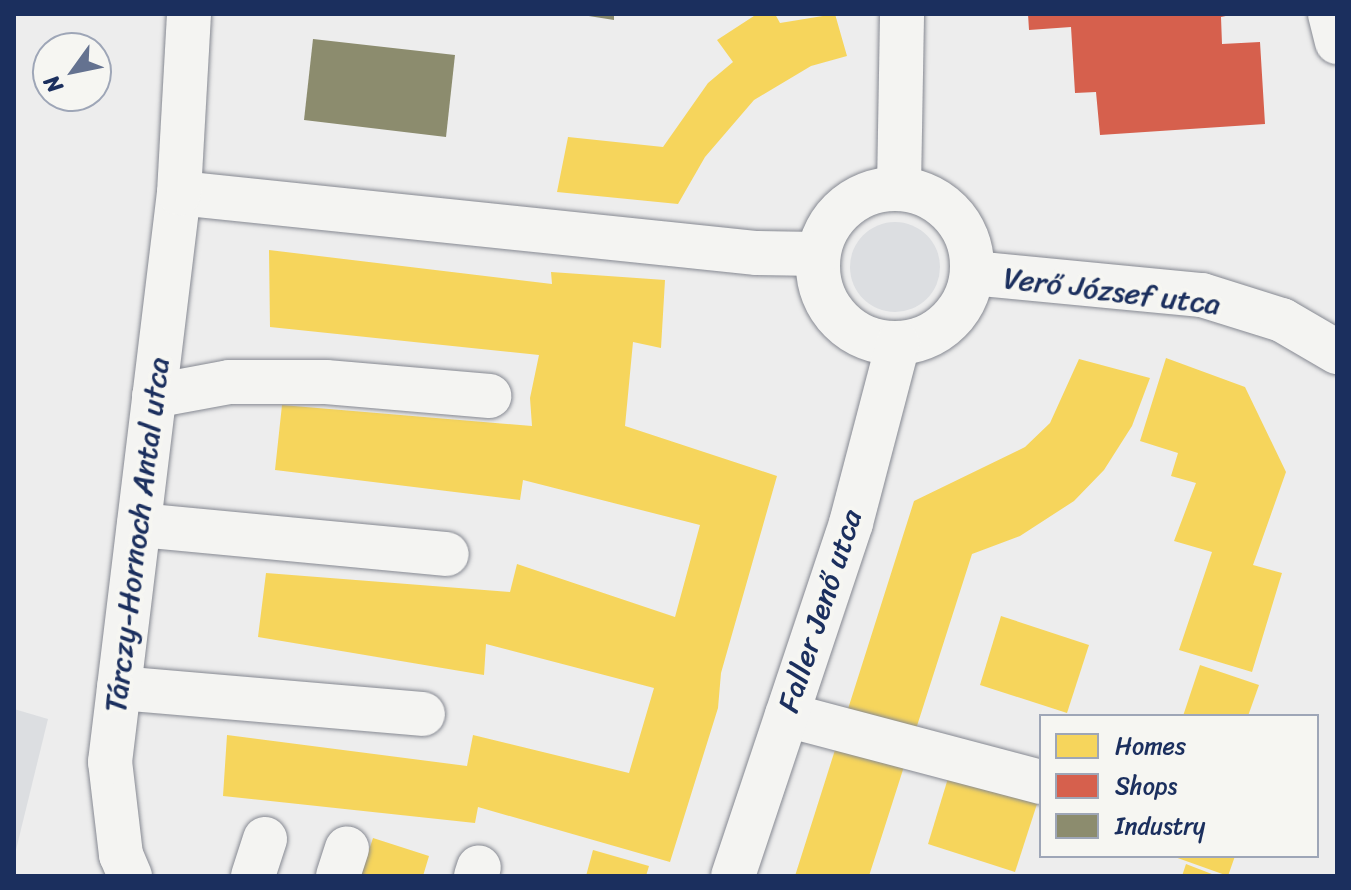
<!DOCTYPE html>
<meta charset="utf-8">
<style>
body{margin:0}
#map{position:relative;width:1351px;height:890px;overflow:hidden;background:#ededed;font-family:Sriracha,sans-serif}
div>[style]{position:absolute}
.green>*{inset:0;background:#dcdee1}
.round{border-radius:50%}
.homes>*{inset:0;background:#f6d55c}
.shops>*{inset:0;background:#d6604d}
.industry>*{inset:0;background:#8c8c6e}
.roads{filter:drop-shadow(0 0 2px #868992) drop-shadow(0 0 2px #868992)}
.minor>*{height:44px;margin:-22px;padding:0 22px;transform-origin:22px;border-radius:22px;background:#f4f4f2}
.minor>.ring{margin:-22px;padding:0;box-sizing:content-box;background:none;border:44px solid #f4f4f2;border-radius:50%}
span{translate:-50% -50%;white-space:nowrap;text-align:center;line-height:1.15;-webkit-text-stroke:8px #f6f6f2;paint-order:stroke}
.street-label{font-size:30px;color:#1b2f5e}
.frame{position:absolute;inset:0;border:16px solid #1b2f5e;pointer-events:none}
.legend{position:absolute;left:1039px;top:714px;width:280px;height:144px;box-sizing:border-box;background:#f6f6f2;border:2px solid #9ea6b7;margin:0;padding:10px 14px;list-style:none;font-size:24px;color:#1b2f5e}
.legend li{display:flex;align-items:center;gap:16px;height:40px}
.legend b{width:40px;border:2px solid #9ea6b7}
.north{position:absolute;left:32px;top:32px;width:80px;height:80px;box-sizing:border-box;background:#f6f6f2;border:2px solid #9ea6b7;border-radius:50%;rotate:237deg;font-size:22px;font-weight:700;line-height:32px;text-align:center;color:#1b2f5e}
.north::after{content:'';display:block;margin:auto;width:28px;height:36px;background:#647290;clip-path:polygon(50% 0,100% 100%,50% 72%,0 100%)}
</style>
<div id="map">
<div class="green">
<i class="round" style="left:850px;top:222px;width:90px;height:90px"></i>
<i style="clip-path:polygon(14px 709px,48px 719px,14px 858px)"></i>
</div>
<div class="homes">
<i style="clip-path:polygon(757px 14px,775px 14px,780px 23px,835px 14px,847px 56px,811px 66px,754px 100px,705px 157px,678px 204px,557px 192px,568px 137px,663px 147px,708px 83px,733px 62px,717px 40px)"></i>
<i style="clip-path:polygon(269px 250px,552px 284px,551px 272px,665px 280px,661px 348px,633px 342px,625px 426px,777px 476px,721px 673px,718px 708px,670px 862px,478px 807px,475px 823px,223px 796px,227px 735px,467px 766px,473px 735px,629px 773px,654px 688px,486px 644px,484px 675px,258px 637px,266px 573px,510px 592px,517px 564px,675px 617px,700px 525px,523px 480px,520px 500px,275px 470px,282px 405px,532px 426px,530px 398px,539px 355px,270px 327px)"></i>
<i style="clip-path:polygon(1166px 358px,1245px 387px,1286px 472px,1253px 565px,1282px 573px,1252px 672px,1179px 650px,1212px 552px,1174px 541px,1196px 483px,1171px 476px,1178px 453px,1140px 441px)"></i>
<i style="clip-path:polygon(1079px 359px,1150px 378px,1132px 426px,1104px 470px,1074px 501px,1020px 536px,972px 554px,869px 876px,795px 876px,914px 501px,1025px 447px,1050px 423px)"></i>
<i style="clip-path:polygon(1001px 616px,1089px 645px,1067px 713px,980px 685px)"></i>
<i style="clip-path:polygon(1200px 665px,1259px 685px,1248px 716px,1183px 716px)"></i>
<i style="clip-path:polygon(949px 775px,1037px 804px,1015px 872px,928px 844px)"></i>
<i style="clip-path:polygon(373px 838px,429px 856px,423px 876px,355px 876px,362px 871px)"></i>
<i style="clip-path:polygon(593px 850px,649px 866px,646px 876px,586px 876px)"></i>
<i style="clip-path:polygon(1172px 856px,1235px 856px,1228px 876px)"></i>
<i style="clip-path:polygon(1186px 864px,1217px 876px,1182px 876px)"></i>
</div>
<div class="shops">
<i style="clip-path:polygon(1028px 14px,1235px 14px,1221px 17px,1222px 44px,1260px 42px,1265px 124px,1100px 135px,1096px 92px,1075px 93px,1071px 27px,1029px 30px)"></i>
</div>
<div class="industry">
<i style="clip-path:polygon(576px 14px,614px 14px,614px 20px)"></i>
<i style="clip-path:polygon(313px 39px,455px 55px,446px 137px,304px 120px)"></i>
</div>
<div class="roads">
<div class="minor">
<i style="left:1330px;top:14px;width:29px;rotate:76deg"></i>
<i style="left:899px;top:188px;width:174px;rotate:-89deg"></i>
<i class="ring" style="left:818px;top:189px;width:110px;height:110px"></i>
<i style="left:179px;top:193px;width:581px;rotate:5.93deg"></i>
<i style="left:757px;top:253px;width:61px;rotate:0.9deg"></i>
<i style="left:972px;top:273px;width:231px;rotate:5.5deg"></i>
<i style="left:1202px;top:295px;width:84px;rotate:17.4deg"></i>
<i style="left:1282px;top:320px;width:64px;rotate:30.2deg"></i>
<i style="left:154px;top:396px;width:76px;rotate:-10.6deg"></i>
<i style="left:229px;top:382px;width:97px"></i>
<i style="left:326px;top:382px;width:164px;rotate:4.9deg"></i>
<i style="left:139px;top:525px;width:309px;rotate:5.4deg"></i>
<i style="left:119px;top:688px;width:305px;rotate:4.9deg"></i>
<i style="left:787px;top:715px;width:263px;rotate:14.8deg"></i>
<i style="left:130px;top:876px;width:23px;rotate:-113deg"></i>
<i style="left:121px;top:855px;width:94px;rotate:-96.7deg"></i>
<i style="left:110px;top:762px;width:573px;rotate:-83.09deg"></i>
<i style="left:179px;top:193px;width:179px;rotate:-86.8deg"></i>
<i style="left:253px;top:876px;width:39px;rotate:-72deg"></i>
<i style="left:338px;top:876px;width:29px;rotate:-72deg"></i>
<i style="left:476px;top:876px;width:9px;rotate:-72deg"></i>
<i style="left:733px;top:876px;width:372px;rotate:-71.5deg"></i>
<i style="left:851px;top:523px;width:185px;rotate:-75.3deg"></i>
</div>
</div>
<div class="street-label">
<span style="left:1112px;top:291px;rotate:7deg">Verő József utca</span>
<span style="left:137px;top:535px;rotate:-83deg">Tárczy-Hornoch Antal utca</span>
<span style="left:820px;top:611px;rotate:-72deg">Faller Jenő utca</span>
</div>
<div class="frame"></div>
<ul class="legend">
<li><b style="height:22px;background:#f6d55c"></b>Homes</li>
<li><b style="height:22px;background:#d6604d"></b>Shops</li>
<li><b style="height:22px;background:#8c8c6e"></b>Industry</li>
</ul>
<div class="north">N</div>
</div>
